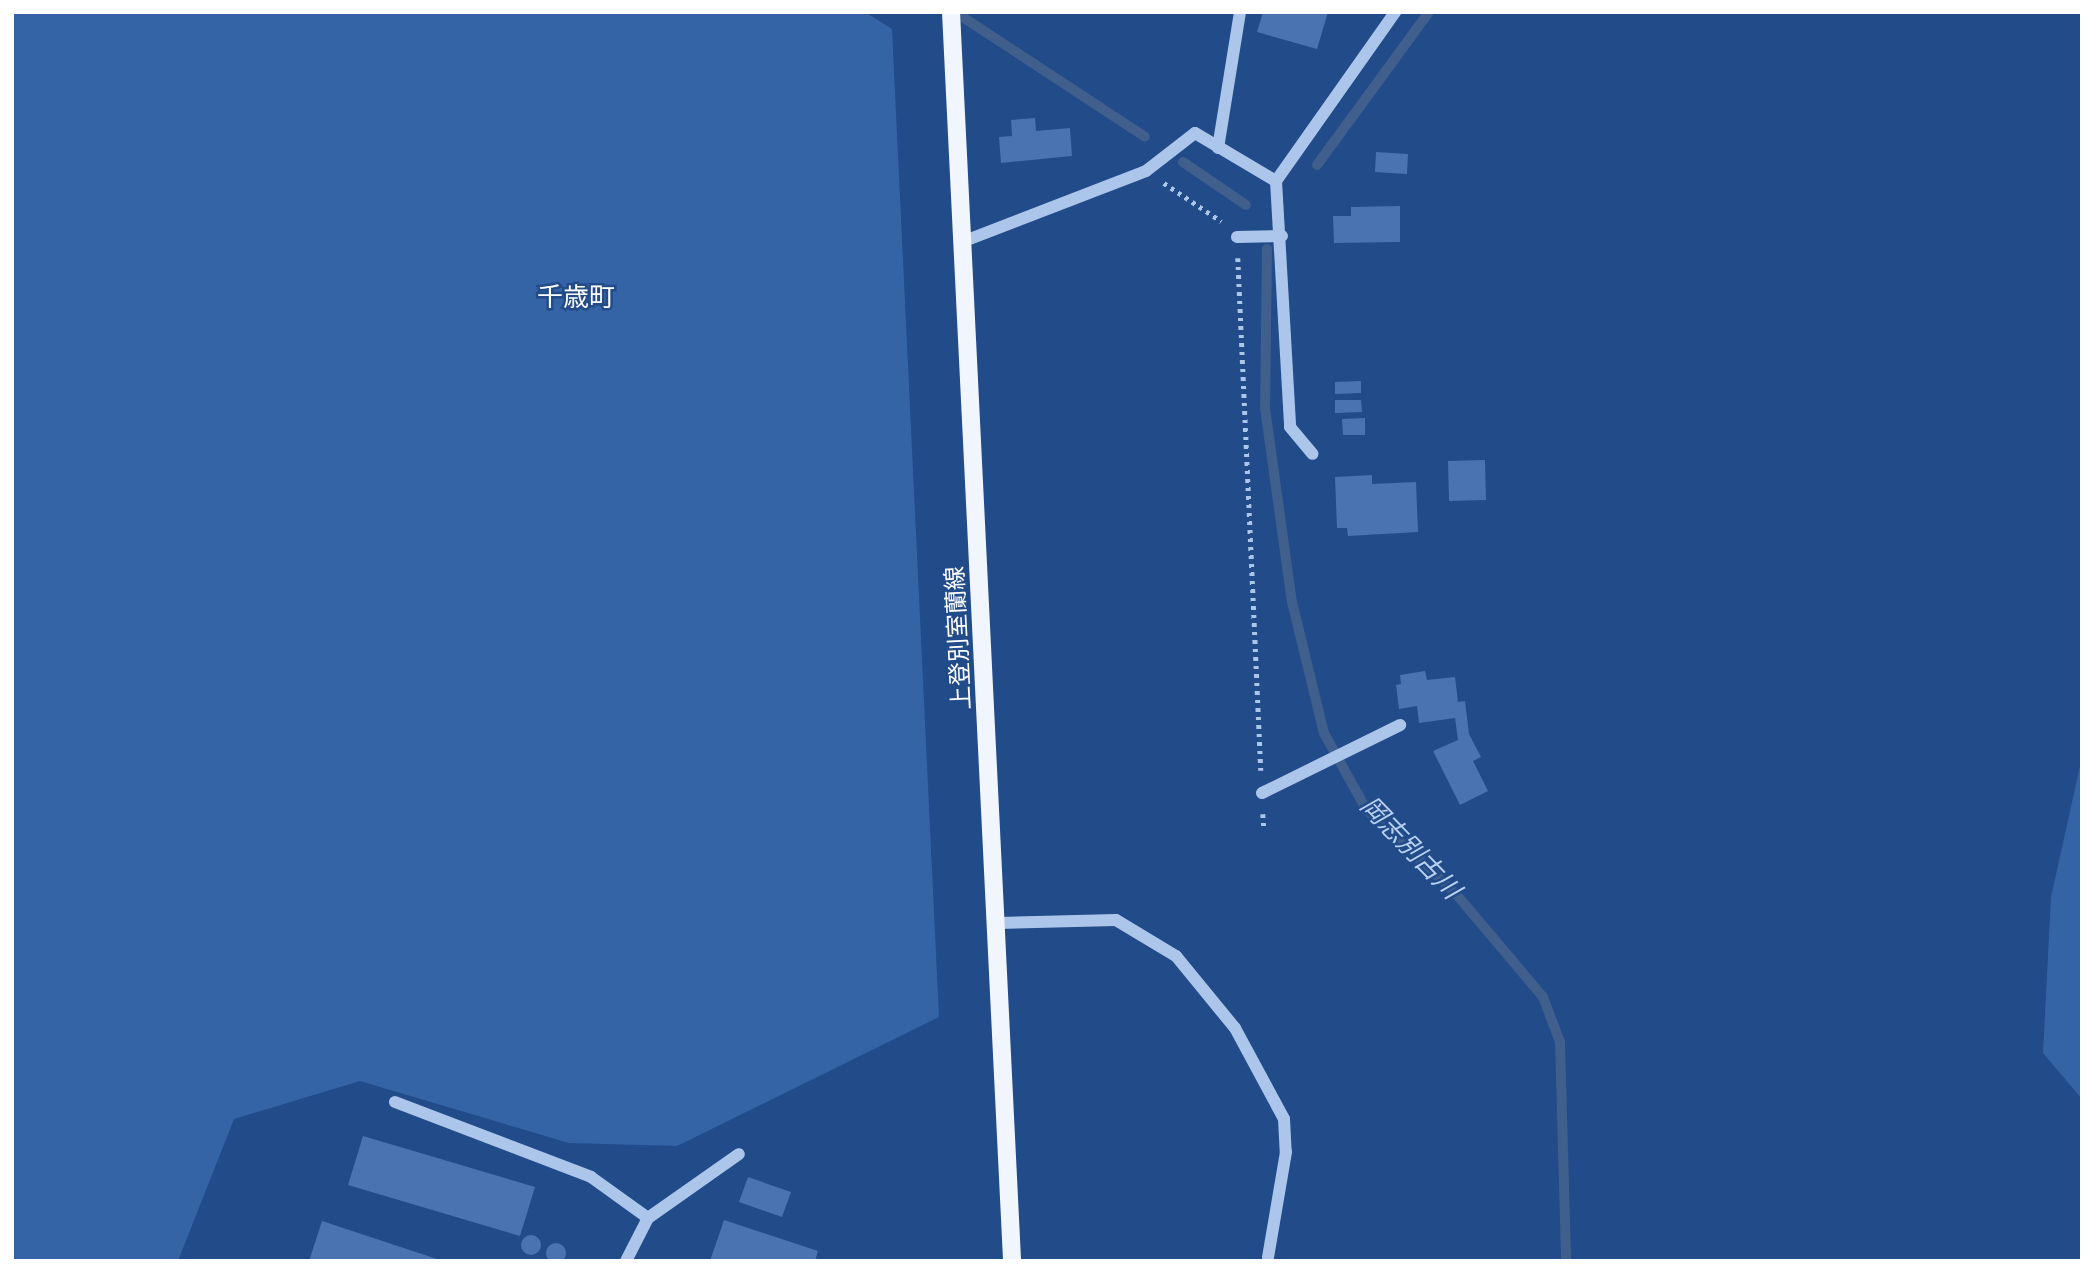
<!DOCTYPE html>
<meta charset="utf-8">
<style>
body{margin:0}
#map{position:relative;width:2094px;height:1273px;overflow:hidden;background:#214b89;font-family:Poppins,"Noto Sans JP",sans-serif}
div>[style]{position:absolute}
.green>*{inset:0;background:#3464a6}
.stream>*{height:10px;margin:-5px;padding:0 5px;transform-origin:5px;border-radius:5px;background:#405f8c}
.building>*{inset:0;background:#4974b1}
.round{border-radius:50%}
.path>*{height:4.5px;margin-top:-2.25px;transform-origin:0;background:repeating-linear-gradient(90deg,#acc6eb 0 3.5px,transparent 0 8.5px)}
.minor>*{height:12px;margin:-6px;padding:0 6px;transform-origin:6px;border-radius:6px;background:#acc6eb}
.major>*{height:18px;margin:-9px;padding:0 9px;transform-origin:9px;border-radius:9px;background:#f0f5fe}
span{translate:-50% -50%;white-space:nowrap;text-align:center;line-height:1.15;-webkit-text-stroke:5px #214b89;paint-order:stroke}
.street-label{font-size:24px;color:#fff}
.neighbourhood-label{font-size:26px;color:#fff}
.water-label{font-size:26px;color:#b8d0f2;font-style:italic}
.frame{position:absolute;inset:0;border:14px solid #fff;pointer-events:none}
</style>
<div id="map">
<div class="green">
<i style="clip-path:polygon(12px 12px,865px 12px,892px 29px,939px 1017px,677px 1146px,569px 1143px,360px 1081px,234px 1119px,178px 1261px,12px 1261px)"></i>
<i style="clip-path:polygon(2082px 757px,2082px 1099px,2043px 1053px,2051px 897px)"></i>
</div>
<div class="stream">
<i style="left:955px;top:12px;width:227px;rotate:33.3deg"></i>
<i style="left:1183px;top:162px;width:76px;rotate:34.3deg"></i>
<i style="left:1317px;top:165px;width:190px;rotate:-53.8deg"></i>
<i style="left:1267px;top:249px;width:159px;rotate:90.7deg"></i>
<i style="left:1265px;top:408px;width:196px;rotate:82.1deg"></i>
<i style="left:1292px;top:602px;width:135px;rotate:76.3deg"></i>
<i style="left:1324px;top:733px;width:87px;rotate:61.1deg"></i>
<i style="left:1366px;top:809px;width:124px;rotate:43.4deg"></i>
<i style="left:1456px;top:894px;width:135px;rotate:49.8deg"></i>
<i style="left:1543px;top:997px;width:48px;rotate:69.3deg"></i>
<i style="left:1560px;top:1042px;width:219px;rotate:88.4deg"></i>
</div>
<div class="building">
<i style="clip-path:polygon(1263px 12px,1328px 12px,1317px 49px,1257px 32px)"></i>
<i style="clip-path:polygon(1035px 118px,1036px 131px,1070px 128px,1072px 156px,1001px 163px,999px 137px,1012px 136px,1011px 120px)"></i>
<i style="clip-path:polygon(1376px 152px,1408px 154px,1407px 174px,1375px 172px)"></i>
<i style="clip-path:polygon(1400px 206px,1400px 242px,1334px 243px,1333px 216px,1351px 216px,1351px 207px)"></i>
<i style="clip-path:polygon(1361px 381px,1361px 393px,1335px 394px,1335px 382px)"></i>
<i style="clip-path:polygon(1335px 400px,1361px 400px,1362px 412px,1335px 413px)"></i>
<i style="clip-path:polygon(1365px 418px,1365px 435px,1343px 435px,1342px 419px)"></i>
<i style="clip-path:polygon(1485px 460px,1486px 500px,1449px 501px,1448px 461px)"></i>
<i style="clip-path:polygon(1372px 475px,1372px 484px,1416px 482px,1418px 532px,1348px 536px,1347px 528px,1337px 528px,1335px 477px)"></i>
<i style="clip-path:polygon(1425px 671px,1427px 680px,1455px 677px,1458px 702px,1465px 701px,1469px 734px,1481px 757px,1473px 761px,1488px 791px,1460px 805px,1433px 751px,1458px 740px,1455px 718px,1419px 723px,1417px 706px,1399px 709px,1396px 685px,1401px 684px,1400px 675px)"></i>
<i style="clip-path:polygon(363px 1136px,535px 1187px,520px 1236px,348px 1185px)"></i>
<i style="clip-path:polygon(748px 1177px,791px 1192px,782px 1217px,739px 1202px)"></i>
<i style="clip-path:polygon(724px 1220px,818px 1251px,815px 1261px,710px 1261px)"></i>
<i style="clip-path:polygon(322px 1221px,440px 1260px,440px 1261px,309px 1261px)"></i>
<i class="round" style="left:521px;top:1235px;width:20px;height:20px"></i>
<i class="round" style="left:546px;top:1243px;width:20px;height:20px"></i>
</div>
<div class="path">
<i style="left:1164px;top:183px;width:69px;rotate:33.7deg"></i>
<i style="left:1238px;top:258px;width:513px;rotate:87.43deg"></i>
<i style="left:1263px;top:814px;width:13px;rotate:86deg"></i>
</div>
<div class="minor">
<i style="left:1218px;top:148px;width:138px;rotate:-80.8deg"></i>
<i style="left:1276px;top:181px;width:246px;rotate:86.7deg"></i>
<i style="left:1290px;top:427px;width:35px;rotate:50deg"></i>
<i style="left:1237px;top:237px;width:45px;rotate:-1.3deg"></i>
<i style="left:962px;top:242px;width:197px;rotate:-21.1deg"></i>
<i style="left:1146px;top:171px;width:62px;rotate:-37.8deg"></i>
<i style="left:1195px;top:133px;width:94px;rotate:30.7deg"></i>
<i style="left:1276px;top:181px;width:207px;rotate:-54.8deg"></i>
<i style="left:1262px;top:793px;width:154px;rotate:-26.2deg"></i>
<i style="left:997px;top:923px;width:119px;rotate:-1.4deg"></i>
<i style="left:1116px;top:920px;width:70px;rotate:31deg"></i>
<i style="left:1176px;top:956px;width:93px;rotate:50.7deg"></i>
<i style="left:1235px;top:1028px;width:103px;rotate:61.7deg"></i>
<i style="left:1284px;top:1119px;width:33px;rotate:87deg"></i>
<i style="left:1286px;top:1152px;width:107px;rotate:99.7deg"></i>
<i style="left:395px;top:1102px;width:210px;rotate:20.9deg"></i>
<i style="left:591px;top:1177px;width:70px;rotate:35.7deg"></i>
<i style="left:648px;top:1218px;width:48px;rotate:117.1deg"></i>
<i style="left:648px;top:1218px;width:111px;rotate:-35.1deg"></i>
</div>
<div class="major">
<i style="left:951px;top:12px;width:1250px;rotate:87.2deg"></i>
</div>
<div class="street-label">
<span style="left:958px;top:638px;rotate:-93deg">上登別室蘭線</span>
</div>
<div class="neighbourhood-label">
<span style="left:576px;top:298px">千歳町</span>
</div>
<div class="water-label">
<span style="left:1410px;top:848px;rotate:46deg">岡志別古川</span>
</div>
<div class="frame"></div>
</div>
